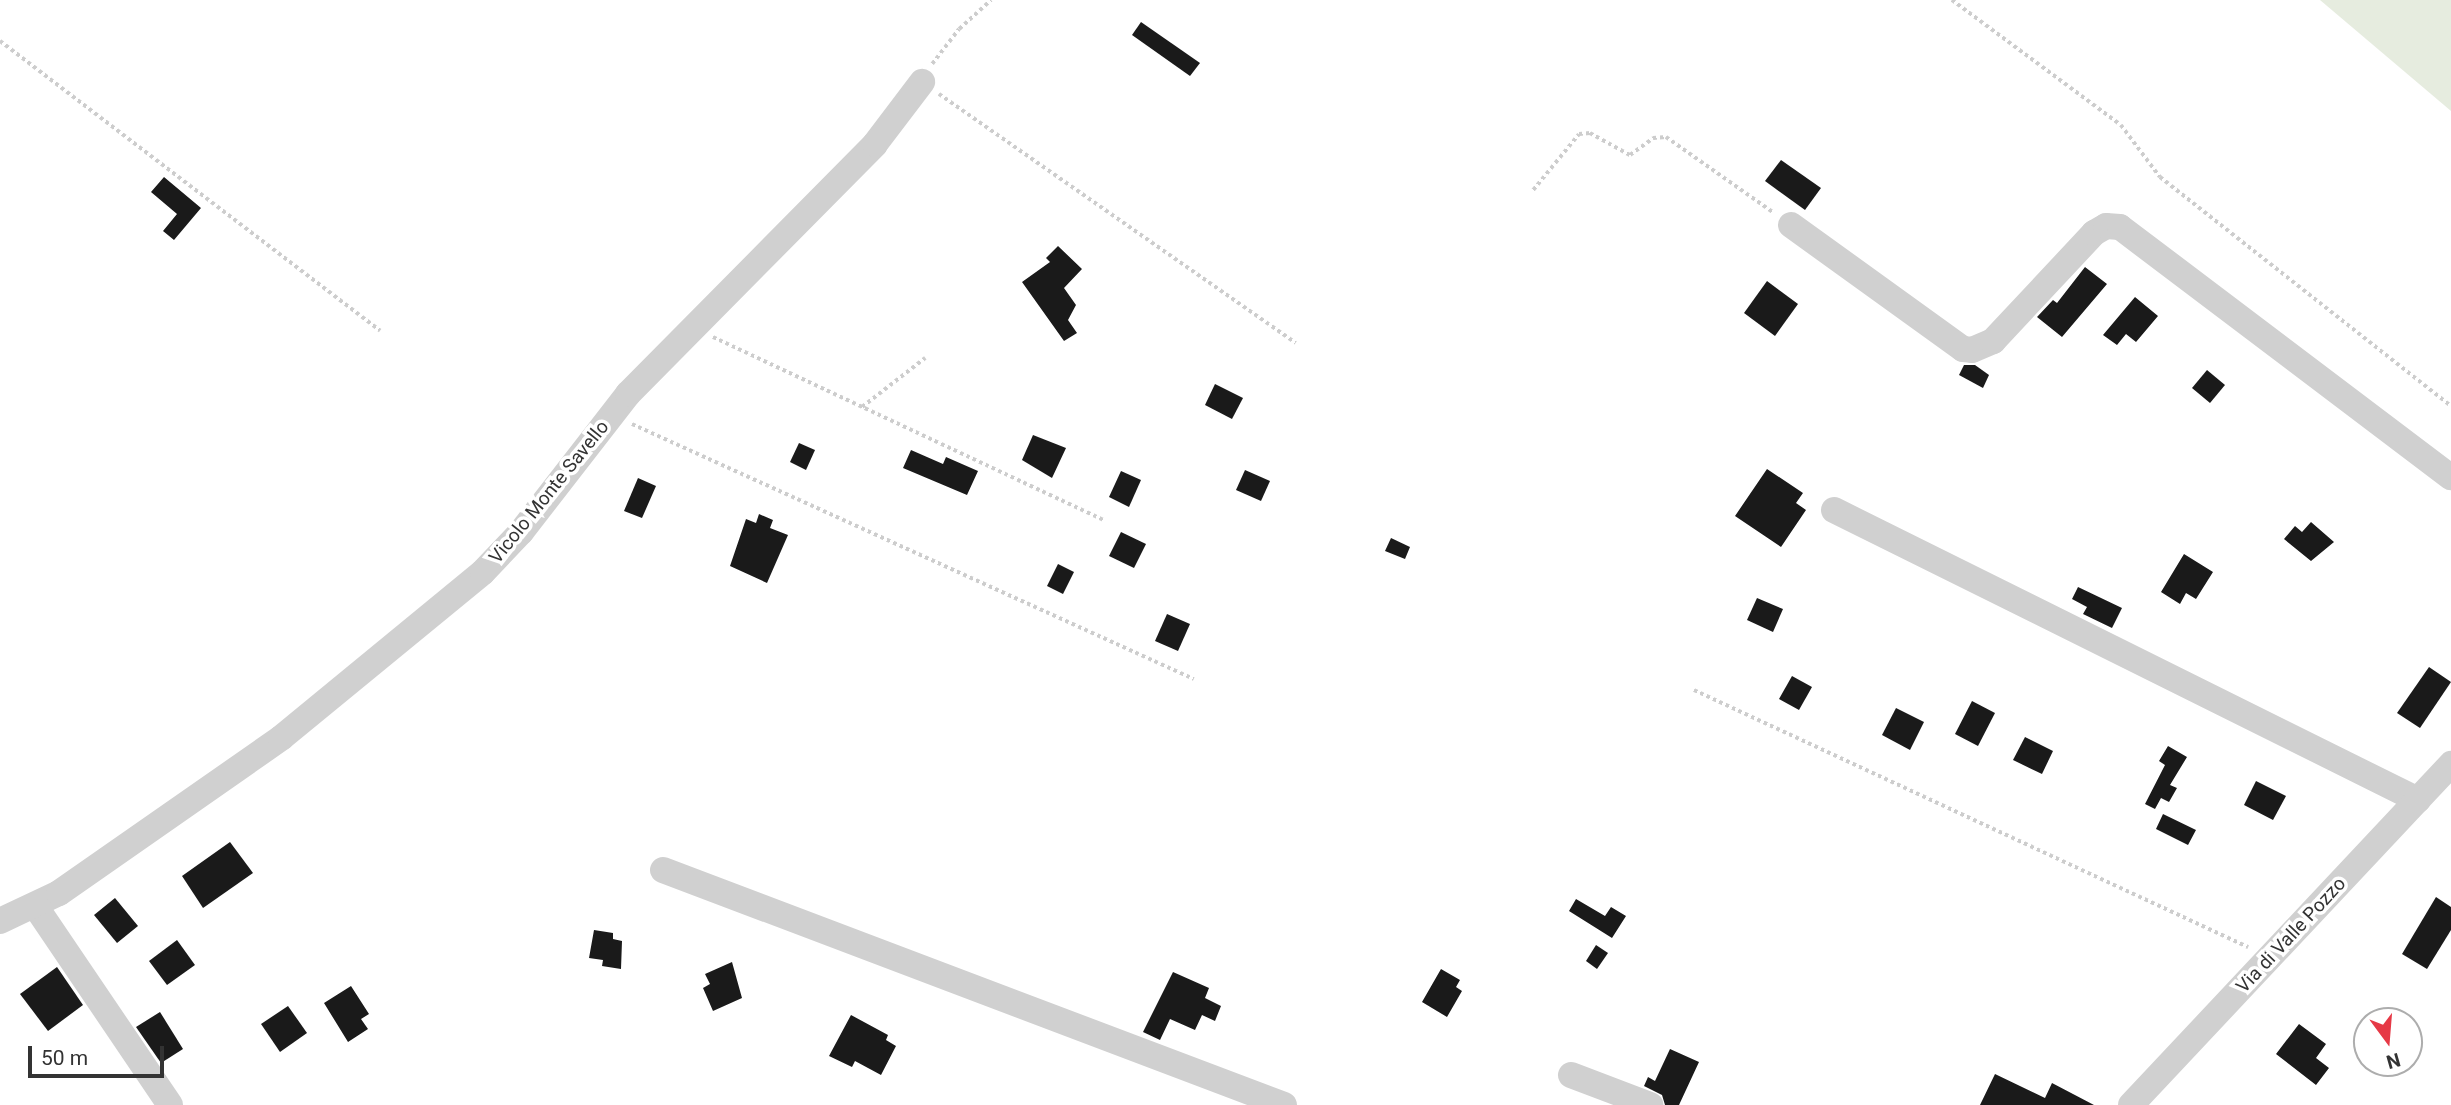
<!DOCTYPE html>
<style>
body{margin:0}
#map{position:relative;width:2451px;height:1105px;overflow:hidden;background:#fff;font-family:Roboto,sans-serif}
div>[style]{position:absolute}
.green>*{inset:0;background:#e6ecdf}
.building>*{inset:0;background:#1a1a1a}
.path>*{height:3.5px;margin-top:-1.75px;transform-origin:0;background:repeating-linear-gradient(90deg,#cdcdcd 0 3.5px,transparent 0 7px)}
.minor>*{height:26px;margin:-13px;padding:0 13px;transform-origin:13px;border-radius:13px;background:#d0d0d0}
span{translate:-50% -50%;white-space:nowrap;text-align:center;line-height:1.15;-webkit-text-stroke:7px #fff;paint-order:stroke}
.street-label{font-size:19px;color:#333}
.north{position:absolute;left:2353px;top:1007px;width:70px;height:70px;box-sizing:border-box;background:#fff;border:2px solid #adadad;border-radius:50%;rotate:164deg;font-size:19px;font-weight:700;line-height:28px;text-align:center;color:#333}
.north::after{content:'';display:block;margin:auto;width:24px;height:32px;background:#e63946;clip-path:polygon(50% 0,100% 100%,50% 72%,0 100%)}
.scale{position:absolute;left:28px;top:1046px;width:136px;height:32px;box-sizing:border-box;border:4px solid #333;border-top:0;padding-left:9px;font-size:21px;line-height:24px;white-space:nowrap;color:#333;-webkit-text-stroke:5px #fff;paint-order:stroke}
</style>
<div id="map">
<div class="green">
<i style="clip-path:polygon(2320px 0,2451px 0,2451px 111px)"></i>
</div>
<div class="building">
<i style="clip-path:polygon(1141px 22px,1200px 63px,1190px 76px,1132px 35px)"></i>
<i style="clip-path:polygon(1781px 160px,1821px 188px,1805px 210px,1765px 181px)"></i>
<i style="clip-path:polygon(164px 177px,201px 208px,174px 240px,163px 231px,177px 214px,151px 192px)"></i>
<i style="clip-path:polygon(1058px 246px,1082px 269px,1064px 288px,1076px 305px,1068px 320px,1077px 333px,1064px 341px,1022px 282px,1050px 262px,1046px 258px)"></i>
<i style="clip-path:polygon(2085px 267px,2107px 284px,2062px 337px,2037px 317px,2053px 300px,2057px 303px)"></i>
<i style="clip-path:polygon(1767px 281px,1798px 304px,1775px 336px,1744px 313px)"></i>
<i style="clip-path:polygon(2135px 297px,2158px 316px,2136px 342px,2126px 334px,2117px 345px,2103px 335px)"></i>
<i style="clip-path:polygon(1964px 365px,1975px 365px,1989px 375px,1983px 388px,1959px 375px)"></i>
<i style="clip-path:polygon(2207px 370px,2225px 385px,2210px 403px,2192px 388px)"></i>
<i style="clip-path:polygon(1215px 384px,1243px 398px,1232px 419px,1205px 405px)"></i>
<i style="clip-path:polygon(1033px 435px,1066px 448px,1052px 478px,1022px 460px)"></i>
<i style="clip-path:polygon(799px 443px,815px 450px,806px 470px,790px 462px)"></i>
<i style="clip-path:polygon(911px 450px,943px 464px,946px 457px,978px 471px,967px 495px,903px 468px)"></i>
<i style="clip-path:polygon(1767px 469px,1803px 493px,1796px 503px,1806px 510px,1781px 547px,1735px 516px)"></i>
<i style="clip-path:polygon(1245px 470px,1270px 481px,1261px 501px,1236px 490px)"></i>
<i style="clip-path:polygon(1121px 471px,1141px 480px,1129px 507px,1109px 497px)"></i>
<i style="clip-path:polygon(638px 478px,656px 486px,642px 518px,624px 511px)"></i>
<i style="clip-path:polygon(759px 514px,773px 520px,770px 528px,788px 535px,767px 583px,730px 566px,746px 519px,756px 523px)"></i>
<i style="clip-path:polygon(2311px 522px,2334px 542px,2311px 561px,2284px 539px,2295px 526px,2302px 532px)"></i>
<i style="clip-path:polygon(1121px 532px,1146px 544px,1134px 568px,1109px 556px)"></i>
<i style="clip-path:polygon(1391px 538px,1410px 547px,1405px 559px,1385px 551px)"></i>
<i style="clip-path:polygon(2184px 554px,2213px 572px,2196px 599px,2186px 593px,2180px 604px,2161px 592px)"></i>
<i style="clip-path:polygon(1058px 564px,1074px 572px,1063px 594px,1047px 586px)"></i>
<i style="clip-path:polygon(2078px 587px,2122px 608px,2112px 628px,2083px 614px,2087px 607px,2072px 599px)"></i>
<i style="clip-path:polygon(1757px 598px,1783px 609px,1773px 632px,1747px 620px)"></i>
<i style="clip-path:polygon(1167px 614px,1190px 624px,1178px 651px,1155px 641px)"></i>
<i style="clip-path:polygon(2429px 667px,2451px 682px,2420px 728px,2397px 713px)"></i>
<i style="clip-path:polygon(1792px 676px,1812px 687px,1799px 710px,1779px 699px)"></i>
<i style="clip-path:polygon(1972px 701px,1995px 713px,1978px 746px,1955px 734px)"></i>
<i style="clip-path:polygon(1896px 708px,1924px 722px,1910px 750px,1882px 735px)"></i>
<i style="clip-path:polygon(2025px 737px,2053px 751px,2042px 774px,2013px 760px)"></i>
<i style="clip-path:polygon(2168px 746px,2187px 757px,2170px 785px,2177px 788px,2169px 802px,2161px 798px,2155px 809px,2145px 804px,2165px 765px,2159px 761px)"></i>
<i style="clip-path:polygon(2256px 781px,2286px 796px,2273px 820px,2244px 805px)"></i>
<i style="clip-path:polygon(2163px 814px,2196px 830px,2188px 845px,2156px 829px)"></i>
<i style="clip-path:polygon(230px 842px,253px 873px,203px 908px,182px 876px)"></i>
<i style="clip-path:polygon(2436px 897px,2451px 907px,2451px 930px,2427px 969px,2402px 954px)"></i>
<i style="clip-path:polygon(115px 898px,138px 926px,117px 943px,94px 915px)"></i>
<i style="clip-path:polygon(1576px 899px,1605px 916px,1611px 907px,1626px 916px,1612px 938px,1569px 911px)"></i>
<i style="clip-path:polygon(594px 930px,613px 933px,613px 939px,622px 941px,621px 969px,602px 966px,603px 960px,589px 958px)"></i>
<i style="clip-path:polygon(177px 940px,195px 965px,167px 985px,149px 961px)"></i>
<i style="clip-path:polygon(1596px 945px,1608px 953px,1597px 969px,1586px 961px)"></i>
<i style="clip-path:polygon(732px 962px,742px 998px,713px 1011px,703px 988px,710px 984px,705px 974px)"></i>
<i style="clip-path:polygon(57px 967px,83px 1005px,48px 1031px,20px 994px)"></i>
<i style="clip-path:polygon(1441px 969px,1460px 980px,1456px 987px,1462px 991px,1447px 1017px,1422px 1002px)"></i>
<i style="clip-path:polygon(1173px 972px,1209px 988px,1205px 998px,1221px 1006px,1215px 1021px,1202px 1015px,1195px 1030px,1170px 1019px,1160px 1040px,1143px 1032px)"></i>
<i style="clip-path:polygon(351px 986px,369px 1014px,361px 1019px,368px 1029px,348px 1042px,324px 1003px)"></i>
<i style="clip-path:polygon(288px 1006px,307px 1033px,280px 1052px,261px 1024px)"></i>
<i style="clip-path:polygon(160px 1012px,183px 1049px,161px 1063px,136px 1027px)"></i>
<i style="clip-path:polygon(851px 1015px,888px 1035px,886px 1040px,896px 1046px,881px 1075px,855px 1061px,852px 1067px,829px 1056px)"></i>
<i style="clip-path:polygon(2299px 1024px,2326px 1044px,2316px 1058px,2329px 1068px,2316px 1085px,2276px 1054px)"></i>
<i style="clip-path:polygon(1670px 1049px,1699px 1062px,1679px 1105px,1665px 1105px,1662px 1095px,1644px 1086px,1648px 1077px,1655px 1081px)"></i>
<i style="clip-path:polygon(1995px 1074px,2045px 1098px,2052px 1083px,2094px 1105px,1980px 1105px)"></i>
</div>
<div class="path">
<i style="left:1952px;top:0;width:210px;rotate:36.5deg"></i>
<i style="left:2121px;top:125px;width:65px;rotate:53.1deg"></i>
<i style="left:2160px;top:177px;width:370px;rotate:38.2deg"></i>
<i style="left:0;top:41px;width:478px;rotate:37.3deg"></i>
<i style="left:932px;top:64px;width:44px;rotate:-52.4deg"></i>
<i style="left:959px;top:29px;width:43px;rotate:-42.2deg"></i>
<i style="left:939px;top:94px;width:435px;rotate:34.9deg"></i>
<i style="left:1533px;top:190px;width:72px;rotate:-50.6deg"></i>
<i style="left:1579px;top:134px;width:11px;rotate:-5deg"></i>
<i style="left:1590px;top:133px;width:46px;rotate:28.8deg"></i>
<i style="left:1630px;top:155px;width:29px;rotate:-36deg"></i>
<i style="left:1653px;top:138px;width:13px;rotate:-4deg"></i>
<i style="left:1666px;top:137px;width:132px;rotate:35.1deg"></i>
<i style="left:713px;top:337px;width:432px;rotate:25.1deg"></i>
<i style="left:862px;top:407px;width:80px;rotate:-37.9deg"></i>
<i style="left:632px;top:424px;width:617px;rotate:24.41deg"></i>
<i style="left:1694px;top:690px;width:611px;rotate:24.89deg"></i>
</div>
<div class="minor">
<i style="left:1791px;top:225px;width:212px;rotate:35.8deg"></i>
<i style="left:1963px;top:349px;width:9px;rotate:6deg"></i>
<i style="left:1972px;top:350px;width:23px;rotate:-23deg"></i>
<i style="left:1993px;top:341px;width:148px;rotate:-46.9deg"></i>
<i style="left:2094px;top:233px;width:14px;rotate:-30deg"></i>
<i style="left:2106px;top:226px;width:14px;rotate:4deg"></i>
<i style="left:2120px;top:227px;width:415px;rotate:37.1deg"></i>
<i style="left:1834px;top:510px;width:652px;rotate:26.41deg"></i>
<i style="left:663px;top:870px;width:664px;rotate:20.73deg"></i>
<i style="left:36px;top:907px;width:239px;rotate:55.9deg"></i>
<i style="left:0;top:921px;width:65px;rotate:-25.4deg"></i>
<i style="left:59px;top:893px;width:271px;rotate:-34.9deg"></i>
<i style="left:281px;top:738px;width:261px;rotate:-39.4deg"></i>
<i style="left:483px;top:572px;width:55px;rotate:-46.5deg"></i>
<i style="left:521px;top:532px;width:175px;rotate:-52.2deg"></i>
<i style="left:628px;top:394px;width:351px;rotate:-45.3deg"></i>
<i style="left:875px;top:144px;width:78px;rotate:-52.8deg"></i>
<i style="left:1571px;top:1075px;width:85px;rotate:20.8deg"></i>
<i style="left:2131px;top:1105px;width:468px;rotate:-46.8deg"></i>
</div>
<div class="street-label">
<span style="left:549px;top:492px;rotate:-51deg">Vicolo Monte Savello</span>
<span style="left:2291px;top:935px;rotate:-47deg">Via di Valle Pozzo</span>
</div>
<div class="north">N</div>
<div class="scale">50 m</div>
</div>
